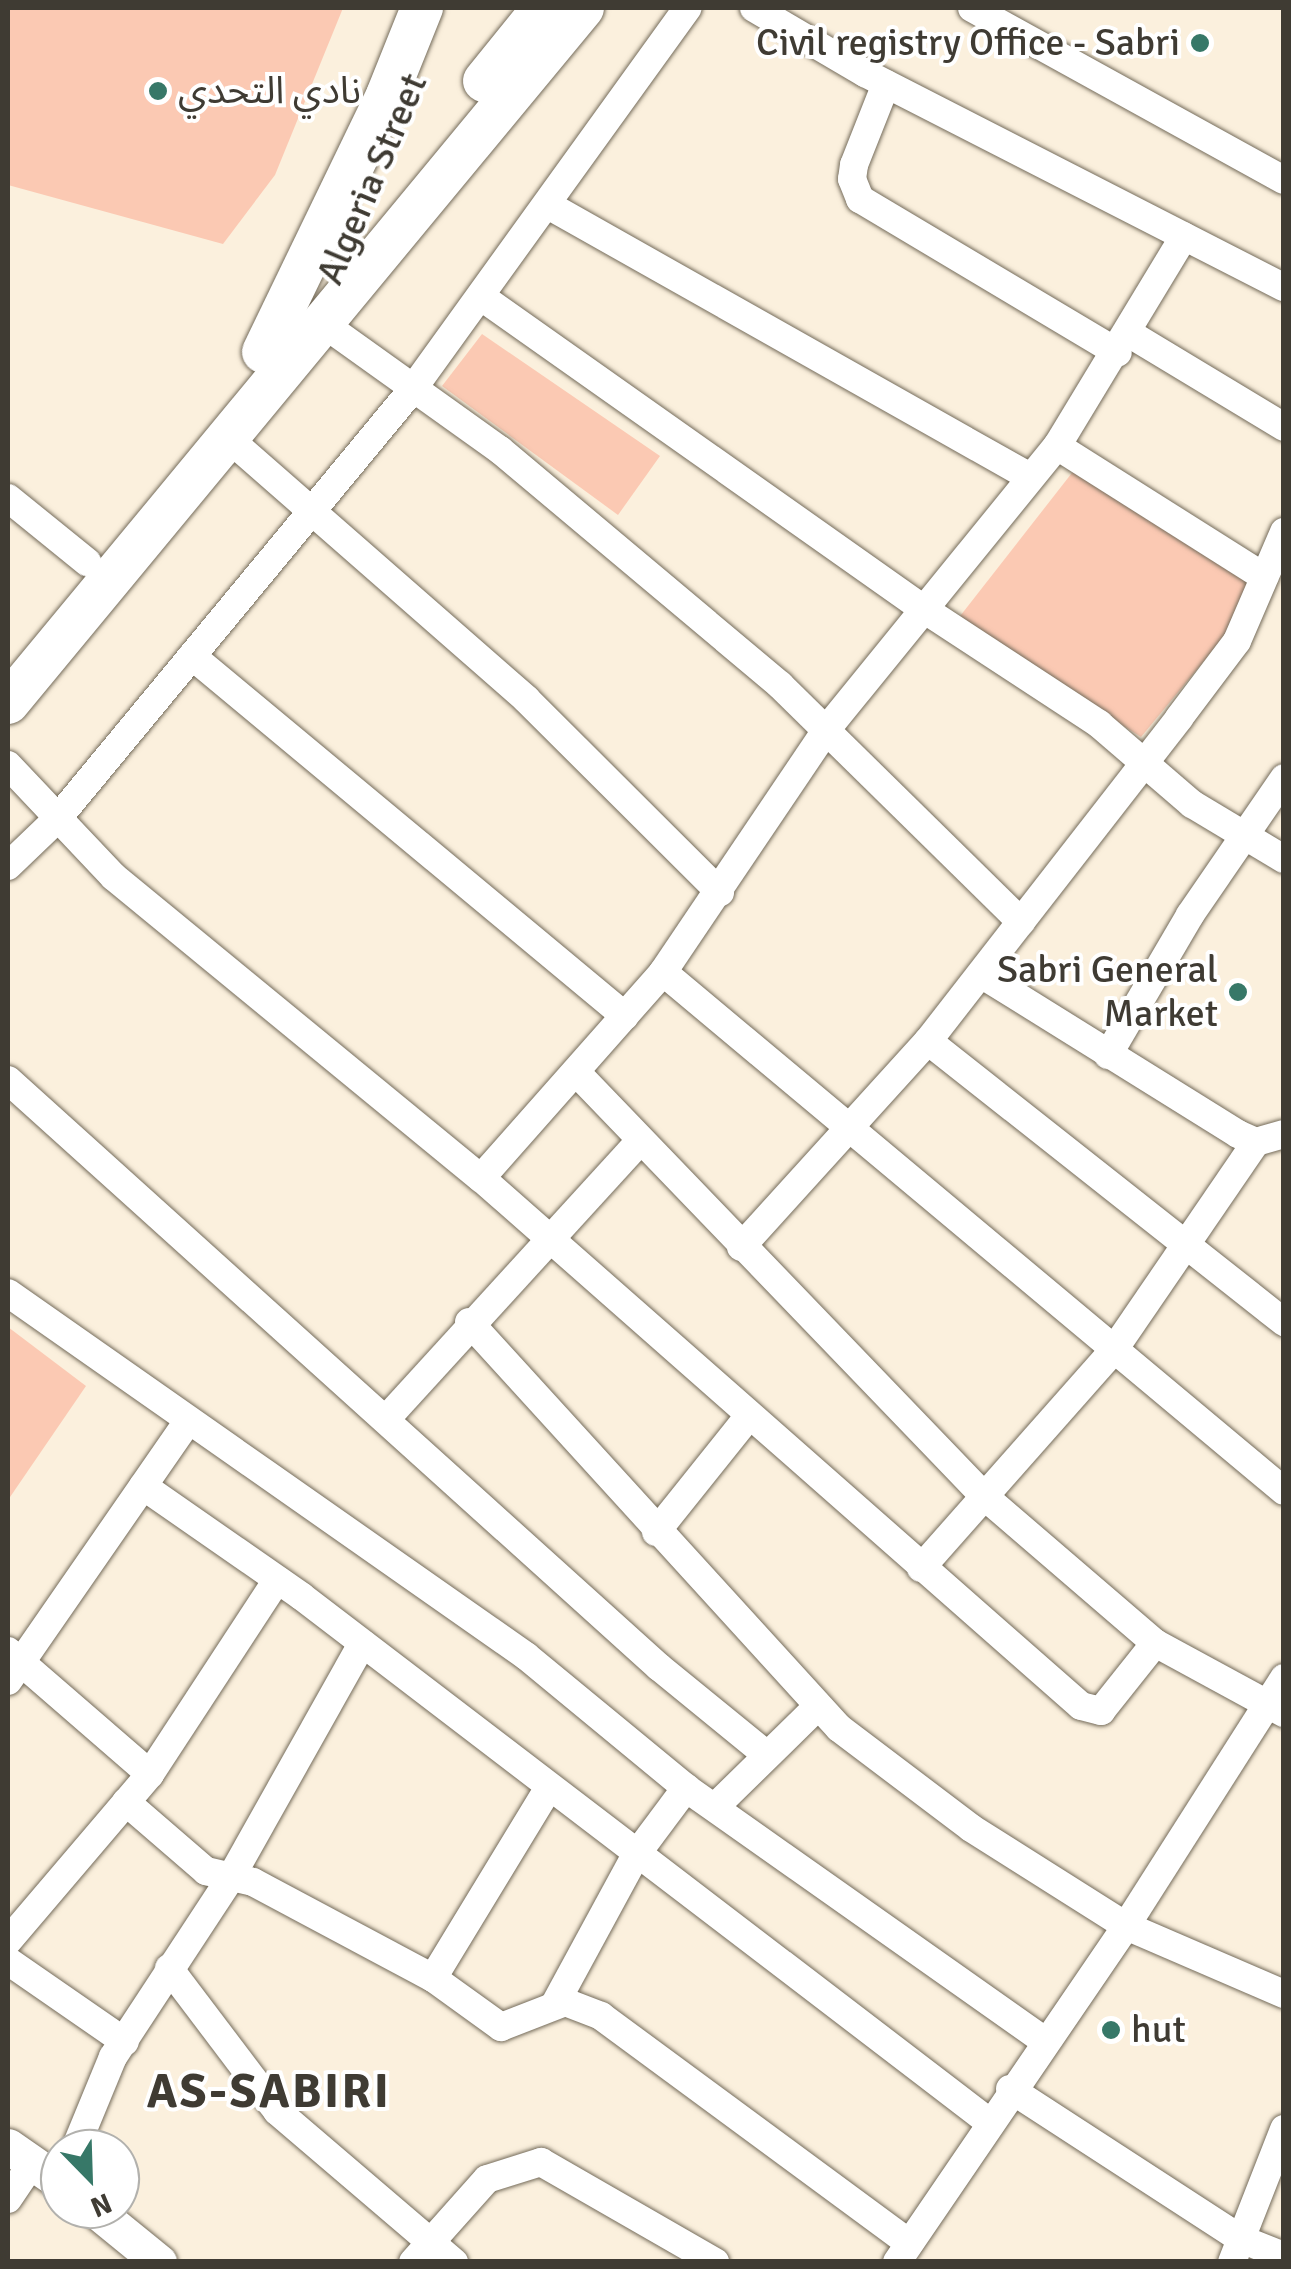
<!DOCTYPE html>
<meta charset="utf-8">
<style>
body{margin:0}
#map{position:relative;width:1291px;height:2269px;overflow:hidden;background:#fbf0dd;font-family:Signika,"Noto Sans Arabic",sans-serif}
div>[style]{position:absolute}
.green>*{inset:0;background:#fbc9b3}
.roads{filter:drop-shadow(0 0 2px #746b5a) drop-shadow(0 0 2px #746b5a)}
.minor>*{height:28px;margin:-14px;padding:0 14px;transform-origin:14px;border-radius:14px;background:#fff}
.tertiary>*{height:35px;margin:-17.5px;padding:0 17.5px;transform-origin:17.5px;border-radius:17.5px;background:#fff}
.primary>*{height:42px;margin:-21px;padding:0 21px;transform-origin:21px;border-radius:21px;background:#fff}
.dots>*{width:28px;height:28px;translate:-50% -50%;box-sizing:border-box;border:5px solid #fff;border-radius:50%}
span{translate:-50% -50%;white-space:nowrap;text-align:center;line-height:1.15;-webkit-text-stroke:8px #fff;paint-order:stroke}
.poi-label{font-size:38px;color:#3f3b33}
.right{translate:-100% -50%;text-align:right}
.left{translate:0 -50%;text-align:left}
.street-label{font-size:38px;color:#3f3b33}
.district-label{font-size:48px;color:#3f3b33;font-weight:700;letter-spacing:2.5px}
.frame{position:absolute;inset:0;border:10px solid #3f3b33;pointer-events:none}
.north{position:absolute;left:40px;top:2129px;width:100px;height:100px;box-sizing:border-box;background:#fff;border:2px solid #b2b1ad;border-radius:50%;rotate:157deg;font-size:28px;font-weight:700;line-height:40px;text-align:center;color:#3f3b33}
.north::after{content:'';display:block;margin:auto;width:35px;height:45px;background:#377868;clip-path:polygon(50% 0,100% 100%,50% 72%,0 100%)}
</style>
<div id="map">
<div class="green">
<i style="clip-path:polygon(8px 8px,343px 8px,275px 175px,223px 244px,8px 185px)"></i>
<i style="clip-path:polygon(482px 334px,660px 456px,618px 515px,442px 386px)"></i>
<i style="clip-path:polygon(1075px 469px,1254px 581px,1223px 638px,1141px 737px,957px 620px)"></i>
<i style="clip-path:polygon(8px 1327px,86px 1386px,8px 1500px)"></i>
</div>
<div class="roads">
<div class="minor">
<i style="left:754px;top:8px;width:129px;rotate:30.4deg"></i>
<i style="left:865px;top:73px;width:470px;rotate:27.1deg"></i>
<i style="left:972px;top:8px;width:356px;rotate:28.9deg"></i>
<i style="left:886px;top:84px;width:87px;rotate:111.6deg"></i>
<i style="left:854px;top:165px;width:14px;rotate:98deg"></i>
<i style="left:852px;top:179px;width:22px;rotate:68deg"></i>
<i style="left:860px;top:199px;width:300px;rotate:30.8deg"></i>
<i style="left:548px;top:205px;width:553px;rotate:29.44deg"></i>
<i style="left:483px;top:298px;width:537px;rotate:35.23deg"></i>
<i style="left:922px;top:608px;width:212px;rotate:33.2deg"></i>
<i style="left:1099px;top:724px;width:123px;rotate:40.7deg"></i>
<i style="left:1192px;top:804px;width:107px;rotate:30.9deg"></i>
<i style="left:321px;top:322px;width:220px;rotate:35.6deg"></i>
<i style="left:500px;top:450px;width:366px;rotate:40deg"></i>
<i style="left:780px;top:685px;width:338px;rotate:44.5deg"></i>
<i style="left:1130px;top:334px;width:180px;rotate:31.1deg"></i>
<i style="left:227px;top:437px;width:398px;rotate:41.2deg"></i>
<i style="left:526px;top:699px;width:274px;rotate:44.9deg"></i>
<i style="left:1057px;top:446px;width:245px;rotate:32.3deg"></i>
<i style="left:8px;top:498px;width:102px;rotate:39deg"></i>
<i style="left:192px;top:656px;width:563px;rotate:39.74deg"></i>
<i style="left:8px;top:765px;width:154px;rotate:46.6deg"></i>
<i style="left:114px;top:877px;width:475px;rotate:39.4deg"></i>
<i style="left:481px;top:1178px;width:799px;rotate:41.35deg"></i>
<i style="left:1081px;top:1706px;width:21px;rotate:14deg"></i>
<i style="left:1101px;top:1711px;width:87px;rotate:-51.5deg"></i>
<i style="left:8px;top:866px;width:69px;rotate:-43.8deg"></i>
<i style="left:58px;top:818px;width:555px;rotate:-50.41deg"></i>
<i style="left:412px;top:390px;width:471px;rotate:-54.2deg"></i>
<i style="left:663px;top:972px;width:809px;rotate:39.89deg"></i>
<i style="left:981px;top:974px;width:303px;rotate:31.9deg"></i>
<i style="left:1238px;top:1134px;width:20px;rotate:24deg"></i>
<i style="left:1256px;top:1142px;width:29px;rotate:-16deg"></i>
<i style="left:928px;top:1041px;width:454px;rotate:38.3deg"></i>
<i style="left:1108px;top:1055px;width:162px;rotate:-59.6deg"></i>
<i style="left:1190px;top:915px;width:166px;rotate:-55.5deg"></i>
<i style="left:576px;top:1072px;width:588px;rotate:46.1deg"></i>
<i style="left:984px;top:1496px;width:225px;rotate:40.7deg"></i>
<i style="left:1155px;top:1643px;width:147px;rotate:28.5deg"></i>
<i style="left:8px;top:1080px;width:877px;rotate:42.04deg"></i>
<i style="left:659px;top:1667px;width:139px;rotate:39.2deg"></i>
<i style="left:481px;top:1178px;width:275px;rotate:-48.5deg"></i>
<i style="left:663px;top:972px;width:292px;rotate:-56deg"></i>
<i style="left:826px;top:730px;width:366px;rotate:-50.9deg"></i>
<i style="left:1057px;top:446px;width:245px;rotate:-58.8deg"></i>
<i style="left:741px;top:1247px;width:278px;rotate:-47.8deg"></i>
<i style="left:928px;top:1041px;width:409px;rotate:-52.1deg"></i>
<i style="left:1179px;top:718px;width:96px;rotate:-53deg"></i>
<i style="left:1237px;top:641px;width:119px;rotate:-66.7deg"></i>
<i style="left:8px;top:1293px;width:633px;rotate:35.02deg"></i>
<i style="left:526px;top:1656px;width:207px;rotate:39.5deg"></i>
<i style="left:686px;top:1788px;width:438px;rotate:35.2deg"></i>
<i style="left:469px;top:1322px;width:549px;rotate:47.66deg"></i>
<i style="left:839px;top:1728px;width:166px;rotate:37.1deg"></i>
<i style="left:971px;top:1828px;width:183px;rotate:32.3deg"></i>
<i style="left:1126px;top:1926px;width:172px;rotate:23.3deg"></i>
<i style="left:387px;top:1418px;width:375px;rotate:-47.6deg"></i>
<i style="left:143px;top:1486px;width:193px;rotate:34.8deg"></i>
<i style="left:301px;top:1596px;width:865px;rotate:37.39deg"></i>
<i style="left:656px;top:1532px;width:147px;rotate:-51.3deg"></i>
<i style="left:921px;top:1568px;width:290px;rotate:-48.5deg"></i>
<i style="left:1113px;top:1351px;width:253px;rotate:-55.6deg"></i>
<i style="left:8px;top:1651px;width:188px;rotate:40.9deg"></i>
<i style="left:8px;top:1681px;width:316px;rotate:-55.3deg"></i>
<i style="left:126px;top:1802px;width:106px;rotate:40.8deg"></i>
<i style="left:206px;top:1871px;width:48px;rotate:13.2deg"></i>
<i style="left:253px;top:1882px;width:204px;rotate:28.1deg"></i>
<i style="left:433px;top:1978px;width:84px;rotate:35.8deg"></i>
<i style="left:501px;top:2027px;width:69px;rotate:-21.3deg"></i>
<i style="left:565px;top:2002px;width:39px;rotate:21deg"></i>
<i style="left:601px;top:2016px;width:383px;rotate:36.4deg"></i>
<i style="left:715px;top:1807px;width:141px;rotate:-44.4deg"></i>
<i style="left:8px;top:1941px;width:219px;rotate:-49.6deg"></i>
<i style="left:150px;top:1774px;width:232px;rotate:-56.8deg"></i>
<i style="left:8px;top:1961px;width:142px;rotate:34.7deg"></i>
<i style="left:169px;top:1968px;width:179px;rotate:52.9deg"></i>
<i style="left:277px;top:2111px;width:233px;rotate:40.5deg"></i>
<i style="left:433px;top:1978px;width:221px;rotate:-58.7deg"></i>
<i style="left:555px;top:2004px;width:170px;rotate:-61.5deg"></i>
<i style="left:636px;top:1855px;width:84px;rotate:-53.3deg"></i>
<i style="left:1010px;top:2089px;width:275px;rotate:33deg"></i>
<i style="left:1241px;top:2239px;width:46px;rotate:21.6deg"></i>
<i style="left:75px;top:2149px;width:100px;rotate:-67.6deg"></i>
<i style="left:113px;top:2057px;width:213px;rotate:-56.7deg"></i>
<i style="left:230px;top:1879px;width:270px;rotate:-60.7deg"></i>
<i style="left:8px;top:2199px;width:45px;rotate:-56deg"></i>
<i style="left:413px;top:2262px;width:111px;rotate:-48.3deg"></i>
<i style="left:487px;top:2179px;width:57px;rotate:-17.5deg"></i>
<i style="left:541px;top:2162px;width:201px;rotate:29.9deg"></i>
<i style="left:897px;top:2262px;width:407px;rotate:-55.7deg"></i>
<i style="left:1126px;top:1926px;width:294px;rotate:-57.5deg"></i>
<i style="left:1232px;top:2262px;width:143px;rotate:-68.6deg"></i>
</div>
<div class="tertiary">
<i style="left:8px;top:2146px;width:63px;rotate:34.7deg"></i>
<i style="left:94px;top:2209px;width:84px;rotate:39.2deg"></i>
</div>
<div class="primary">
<i style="left:484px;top:81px;width:94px;rotate:-51.1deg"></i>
<i style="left:263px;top:352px;width:285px;rotate:-64.2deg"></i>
<i style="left:387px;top:95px;width:94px;rotate:-68.1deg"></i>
<i style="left:8px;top:703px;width:902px;rotate:-50.4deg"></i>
</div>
</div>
<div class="dots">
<i style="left:1200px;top:43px;background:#377868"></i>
<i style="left:158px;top:91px;background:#377868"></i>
<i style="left:1238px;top:992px;background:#377868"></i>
<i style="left:1111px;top:2030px;background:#377868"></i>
</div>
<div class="poi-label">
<span class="right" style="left:1180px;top:43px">Civil registry Office - Sabri</span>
<span class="left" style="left:178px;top:91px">نادي التحدي</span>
<span class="right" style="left:1218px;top:992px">Sabri General<br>Market</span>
<span class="left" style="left:1131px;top:2030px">hut</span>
</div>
<div class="street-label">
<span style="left:372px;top:179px;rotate:-67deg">Algeria Street</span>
</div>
<div class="district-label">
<span style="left:269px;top:2092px">AS-SABIRI</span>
</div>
<div class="frame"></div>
<div class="north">N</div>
</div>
